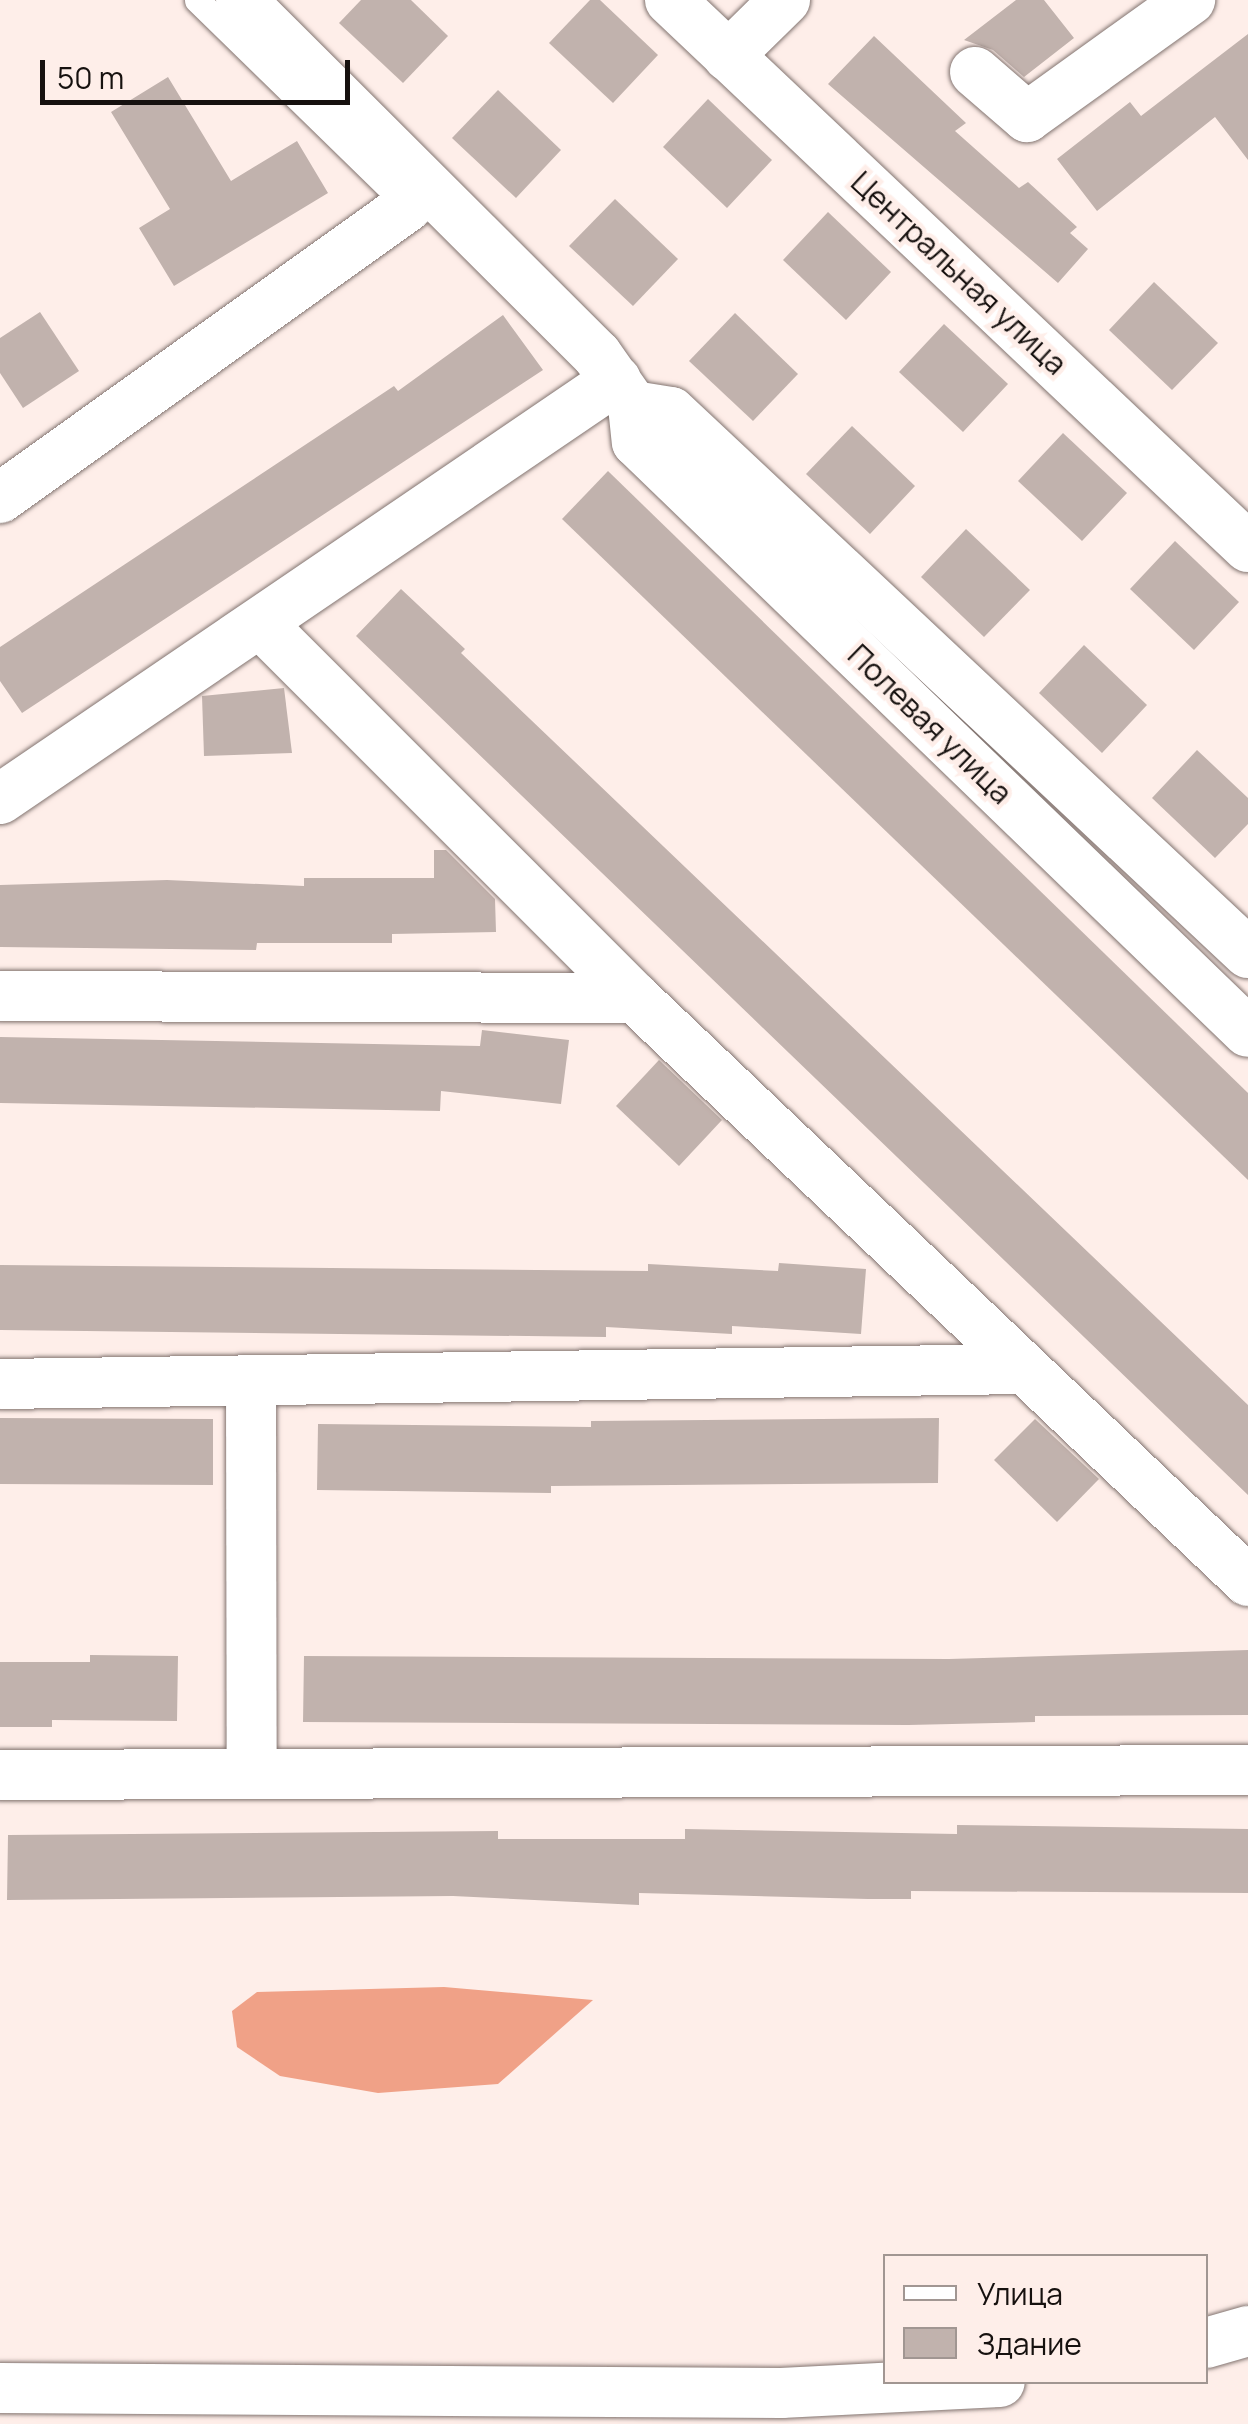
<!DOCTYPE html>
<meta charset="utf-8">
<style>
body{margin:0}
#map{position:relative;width:1248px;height:2424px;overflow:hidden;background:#feeee9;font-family:Manrope,sans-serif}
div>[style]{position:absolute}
.forest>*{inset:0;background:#f0a187}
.building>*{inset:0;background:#c1b2ad}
.roads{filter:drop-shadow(0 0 2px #827470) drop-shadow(0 0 2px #827470)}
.service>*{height:25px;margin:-12.5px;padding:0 12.5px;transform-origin:12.5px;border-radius:12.5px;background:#fff}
.minor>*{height:50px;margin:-25px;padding:0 25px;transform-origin:25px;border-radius:25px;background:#fff}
span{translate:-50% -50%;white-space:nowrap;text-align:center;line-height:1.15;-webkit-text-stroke:9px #feeee9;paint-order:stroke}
.street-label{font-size:30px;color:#16110f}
.legend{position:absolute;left:883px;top:2254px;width:325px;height:130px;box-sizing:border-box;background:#feeee9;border:2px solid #a19692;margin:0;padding:12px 18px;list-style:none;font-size:30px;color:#16110f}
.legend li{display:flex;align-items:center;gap:20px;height:50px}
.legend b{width:50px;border:2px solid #a19692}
.scale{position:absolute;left:40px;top:60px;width:310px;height:45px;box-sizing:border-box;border:5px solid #16110f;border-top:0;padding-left:12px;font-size:30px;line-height:35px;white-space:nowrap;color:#16110f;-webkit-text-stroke:8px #feeee9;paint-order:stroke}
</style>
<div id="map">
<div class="forest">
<i style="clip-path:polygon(444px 1987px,593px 2000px,498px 2084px,378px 2093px,280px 2076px,237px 2047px,232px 2011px,257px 1992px)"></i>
</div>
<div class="building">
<i style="clip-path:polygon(361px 0,411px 0,448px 36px,403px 83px,339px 23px)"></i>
<i style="clip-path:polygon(590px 0,600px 0,658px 55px,613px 103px,549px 43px)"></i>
<i style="clip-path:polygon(1016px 0,1044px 0,1074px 38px,1024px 77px,993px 50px,964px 40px)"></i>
<i style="clip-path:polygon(1248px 34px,1248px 160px,1215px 117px,1097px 211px,1057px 159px,1130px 102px,1141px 116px)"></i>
<i style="clip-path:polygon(874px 36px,966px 123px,955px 131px,1019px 188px,1028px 182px,1077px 227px,1070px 233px,1088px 249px,1058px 283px,828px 84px)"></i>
<i style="clip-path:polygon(168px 77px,231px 181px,297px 141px,328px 193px,174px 286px,139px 228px,170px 209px,111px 112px)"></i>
<i style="clip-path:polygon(498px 90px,561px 150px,516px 198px,452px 138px)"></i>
<i style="clip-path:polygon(708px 99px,772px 160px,727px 208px,663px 147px)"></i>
<i style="clip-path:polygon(615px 199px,678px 259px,633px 306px,569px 246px)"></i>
<i style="clip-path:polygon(828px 212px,891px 272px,846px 320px,783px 260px)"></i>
<i style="clip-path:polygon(1154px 282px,1218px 343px,1172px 390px,1109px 330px)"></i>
<i style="clip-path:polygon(40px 312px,79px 371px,23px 408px,0 373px,0 338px)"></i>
<i style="clip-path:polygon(735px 313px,798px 374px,753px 421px,689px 361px)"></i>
<i style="clip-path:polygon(503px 315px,543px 370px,22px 713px,0 681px,0 647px,394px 386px,398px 391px)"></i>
<i style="clip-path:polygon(944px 324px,1008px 384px,963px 432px,899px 372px)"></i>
<i style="clip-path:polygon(852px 426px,915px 486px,870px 534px,806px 474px)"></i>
<i style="clip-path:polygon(1063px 433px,1127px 493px,1082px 541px,1018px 481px)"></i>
<i style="clip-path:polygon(608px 471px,1248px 1093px,1248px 1180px,562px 519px)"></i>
<i style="clip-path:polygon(966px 529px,1030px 590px,984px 637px,921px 577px)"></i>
<i style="clip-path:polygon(1175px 541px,1239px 602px,1194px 650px,1130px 589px)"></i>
<i style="clip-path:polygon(401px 589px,465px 649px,461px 653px,1248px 1405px,1248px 1495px,356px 636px)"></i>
<i style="clip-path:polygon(1084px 645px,1147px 705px,1102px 753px,1039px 693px)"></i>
<i style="clip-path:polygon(284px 688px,292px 753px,204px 756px,202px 696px)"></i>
<i style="clip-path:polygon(1197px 750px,1248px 798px,1248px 824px,1215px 858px,1152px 798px)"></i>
<i style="clip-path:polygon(434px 850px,446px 850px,495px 899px,496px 932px,392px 934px,392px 943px,257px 943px,256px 950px,0 947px,0 885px,167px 880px,304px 886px,304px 878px,434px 878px)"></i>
<i style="clip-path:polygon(482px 1030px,569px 1040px,561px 1104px,441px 1091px,440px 1111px,0 1103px,0 1037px,480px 1046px)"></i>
<i style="clip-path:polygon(659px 1060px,722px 1120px,679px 1166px,616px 1106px)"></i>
<i style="clip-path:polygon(779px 1263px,866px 1269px,861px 1334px,732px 1326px,732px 1334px,606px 1327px,606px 1337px,0 1330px,0 1265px,648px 1271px,648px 1264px,778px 1271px)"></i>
<i style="clip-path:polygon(0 1418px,213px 1419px,213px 1485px,0 1484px)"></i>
<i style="clip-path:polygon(939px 1418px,938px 1483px,551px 1486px,551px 1493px,317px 1490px,318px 1424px,591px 1427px,591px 1421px)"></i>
<i style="clip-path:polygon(1035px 1419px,1099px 1479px,1057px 1522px,994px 1460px)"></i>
<i style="clip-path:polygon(1248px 1650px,1248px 1715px,1035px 1716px,1035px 1722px,908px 1725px,303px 1722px,304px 1656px,949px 1659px)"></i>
<i style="clip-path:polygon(90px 1655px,178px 1656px,177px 1721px,52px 1720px,52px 1727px,0 1727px,0 1662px,90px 1662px)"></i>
<i style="clip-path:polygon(957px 1825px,1248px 1829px,1248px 1893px,911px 1891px,911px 1899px,868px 1899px,639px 1893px,639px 1905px,453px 1896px,7px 1900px,8px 1835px,498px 1831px,498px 1839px,685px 1839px,685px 1829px,957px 1834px)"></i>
</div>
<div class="roads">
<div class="service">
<i style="left:197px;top:0;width:295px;rotate:44.3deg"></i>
</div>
<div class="minor">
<i style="left:241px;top:0;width:503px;rotate:44.92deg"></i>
<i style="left:597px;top:355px;width:62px;rotate:54.8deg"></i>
<i style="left:633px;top:406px;width:36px;rotate:84deg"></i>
<i style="left:637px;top:442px;width:849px;rotate:44deg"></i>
<i style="left:670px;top:0;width:796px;rotate:43.42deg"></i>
<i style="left:728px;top:56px;width:80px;rotate:-44.5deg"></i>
<i style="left:975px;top:72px;width:69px;rotate:40.9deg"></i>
<i style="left:1027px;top:117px;width:201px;rotate:-35.7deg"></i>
<i style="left:633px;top:406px;width:38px;rotate:9deg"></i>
<i style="left:671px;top:412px;width:791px;rotate:43.16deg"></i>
<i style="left:0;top:498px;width:502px;rotate:-35.59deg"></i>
<i style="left:262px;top:625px;width:528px;rotate:45deg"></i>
<i style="left:635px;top:998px;width:846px;rotate:43.56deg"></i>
<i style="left:0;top:799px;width:745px;rotate:-34.22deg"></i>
<i style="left:0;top:996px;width:635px;rotate:0.18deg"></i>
<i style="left:251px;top:1380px;width:394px;rotate:89.9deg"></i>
<i style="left:0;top:1384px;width:1022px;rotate:-0.84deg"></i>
<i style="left:0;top:1775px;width:1248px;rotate:-0.23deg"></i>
<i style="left:1206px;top:2343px;width:44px;rotate:-15.9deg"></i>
<i style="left:0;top:2388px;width:781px;rotate:0.37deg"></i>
<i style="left:781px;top:2393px;width:219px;rotate:-2.9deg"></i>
</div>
</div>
<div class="street-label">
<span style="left:959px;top:273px;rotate:43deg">Центральная улица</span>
<span style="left:930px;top:724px;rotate:44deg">Полевая улица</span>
</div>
<ul class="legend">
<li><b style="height:12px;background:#fff"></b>Улица</li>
<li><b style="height:28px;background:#c1b2ad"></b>Здание</li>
</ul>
<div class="scale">50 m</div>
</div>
